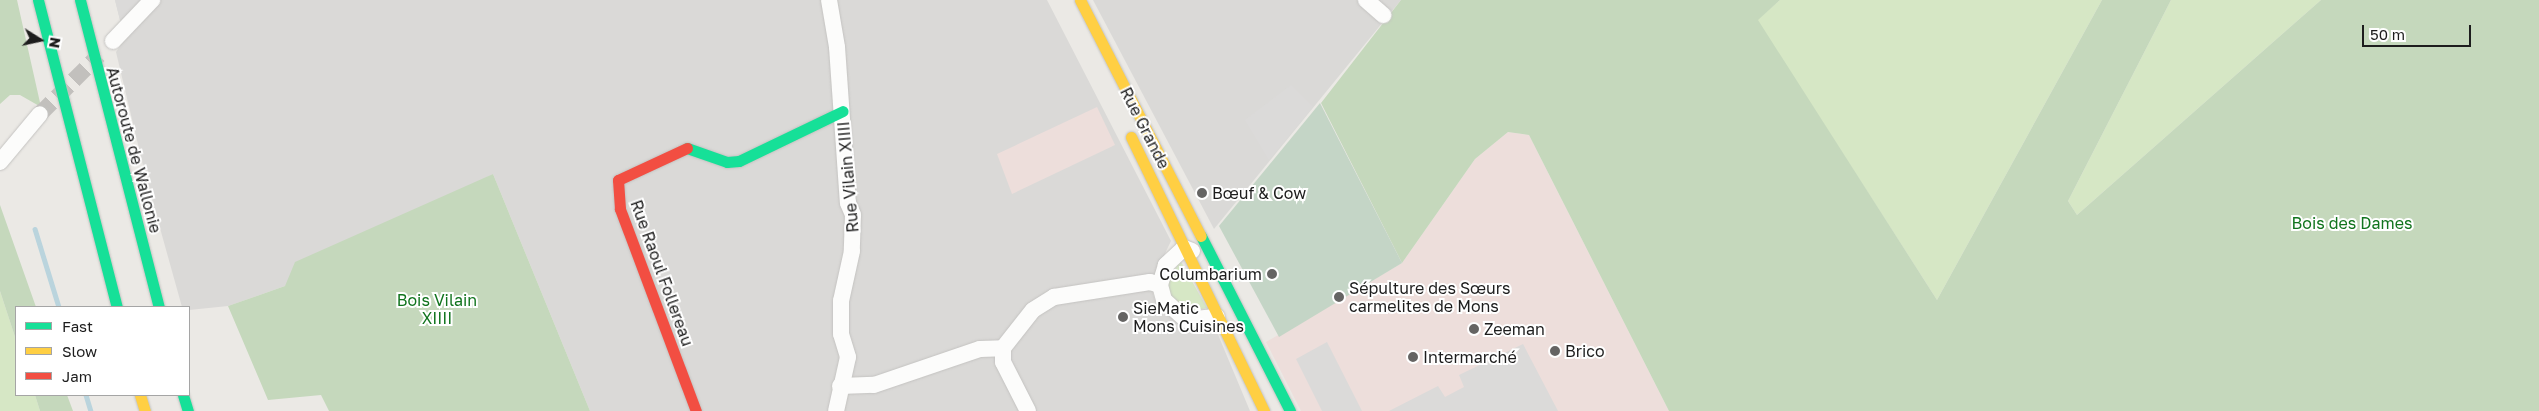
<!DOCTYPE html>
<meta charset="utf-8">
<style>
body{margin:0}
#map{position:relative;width:2539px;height:411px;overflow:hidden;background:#ebe9e5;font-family:"Golos Text",sans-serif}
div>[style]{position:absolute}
.residential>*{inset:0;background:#dad9d7}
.commercial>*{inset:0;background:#eddedb}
.grass>*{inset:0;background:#d6e7c5}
.forest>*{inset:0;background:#c5d8bc}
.cemetery>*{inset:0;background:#c4d5c6}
.parking>*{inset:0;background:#dbdad9}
.stream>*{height:4.5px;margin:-2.25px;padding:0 2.25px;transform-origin:2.25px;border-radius:2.25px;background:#bad4dd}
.street-tunnel>*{height:16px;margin-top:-8px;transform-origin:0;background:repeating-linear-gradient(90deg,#c2c0bd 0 16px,transparent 0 24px)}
.roads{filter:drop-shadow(0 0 1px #c4c3c1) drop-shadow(0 0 1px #c4c3c1)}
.street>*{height:16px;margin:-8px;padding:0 8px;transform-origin:8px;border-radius:8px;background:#fcfcfb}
.fast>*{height:11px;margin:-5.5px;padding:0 5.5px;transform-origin:5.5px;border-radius:5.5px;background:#16e098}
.slow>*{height:11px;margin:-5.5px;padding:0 5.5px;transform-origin:5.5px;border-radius:5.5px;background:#ffcf43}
.jam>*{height:11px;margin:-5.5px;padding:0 5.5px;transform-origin:5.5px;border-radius:5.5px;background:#f24e42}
.dots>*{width:14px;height:14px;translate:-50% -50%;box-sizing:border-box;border:2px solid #fff;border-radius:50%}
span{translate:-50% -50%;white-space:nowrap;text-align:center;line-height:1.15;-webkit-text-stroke:4px #fff;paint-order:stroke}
.street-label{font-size:16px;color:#1d1d1d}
.poi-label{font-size:16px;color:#1d1d1d}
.left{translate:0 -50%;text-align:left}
.right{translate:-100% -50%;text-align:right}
.park-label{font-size:16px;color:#11741e}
.legend{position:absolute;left:15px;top:306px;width:175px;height:90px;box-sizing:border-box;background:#fff;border:1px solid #a5a5a5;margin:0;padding:6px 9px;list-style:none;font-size:15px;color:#1d1d1d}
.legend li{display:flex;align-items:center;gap:10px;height:25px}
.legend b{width:25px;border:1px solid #a5a5a5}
.north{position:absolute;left:15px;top:15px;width:50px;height:50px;-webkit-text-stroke:4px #fff;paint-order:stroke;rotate:100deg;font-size:14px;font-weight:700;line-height:20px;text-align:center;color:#1d1d1d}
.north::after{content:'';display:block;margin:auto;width:18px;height:22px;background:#1d1d1d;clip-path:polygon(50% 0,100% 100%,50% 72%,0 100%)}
.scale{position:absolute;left:2362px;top:25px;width:109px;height:22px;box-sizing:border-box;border:2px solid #1d1d1d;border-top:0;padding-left:6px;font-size:15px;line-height:18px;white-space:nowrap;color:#1d1d1d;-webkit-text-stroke:4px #fff;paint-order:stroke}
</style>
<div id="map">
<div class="residential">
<i style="clip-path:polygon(115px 0,1047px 0,1171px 241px,1155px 274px,1152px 290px,1157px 308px,1183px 326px,1214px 325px,1250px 411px,590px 411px,493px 174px,285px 286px,228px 306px,189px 310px,182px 307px,146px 178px,116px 52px,129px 33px,120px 20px)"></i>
<i style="clip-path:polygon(1093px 0,1401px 0,1214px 229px)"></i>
</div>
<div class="commercial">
<i style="clip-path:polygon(1097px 107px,1115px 145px,1012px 194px,997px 154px)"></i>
<i style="clip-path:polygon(1508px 132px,1529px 135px,1669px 411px,1301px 411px,1266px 342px,1402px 263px,1475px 159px)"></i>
</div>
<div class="grass">
<i style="clip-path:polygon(1780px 0,2102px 0,1937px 300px,1757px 20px)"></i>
<i style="clip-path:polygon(2171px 0,2321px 0,2077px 215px,2068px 201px)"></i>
<i style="clip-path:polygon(1180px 260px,1207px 308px,1191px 311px,1173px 303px,1167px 284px)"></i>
<i style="clip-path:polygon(0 291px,16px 340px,16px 395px,35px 395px,40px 411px,0 411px)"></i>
</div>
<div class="forest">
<i style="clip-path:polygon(0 0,17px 0,41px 107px,20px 95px,10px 95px,0 104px)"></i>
<i style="clip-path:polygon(1401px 0,1780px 0,1758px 20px,1937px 300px,2102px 0,2171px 0,2068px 201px,2077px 215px,2321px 0,2539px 0,2539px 411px,1669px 411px,1529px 135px,1508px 132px,1475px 159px,1402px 263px,1321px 103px)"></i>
<i style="clip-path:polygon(493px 174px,590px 411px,329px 411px,321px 395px,268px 400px,228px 306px,285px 286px,295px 262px)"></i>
<i style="clip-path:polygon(0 205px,36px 307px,16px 307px,16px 340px,0 291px)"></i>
<i style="clip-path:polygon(35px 395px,67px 395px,73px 411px,40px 411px)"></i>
</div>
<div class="cemetery">
<i style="clip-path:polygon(1320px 103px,1402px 263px,1279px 337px,1219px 226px)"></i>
</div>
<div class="parking">
<i style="clip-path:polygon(115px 0,149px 0,120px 20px)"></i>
<i style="clip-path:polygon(1291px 85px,1313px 107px,1269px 160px,1245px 120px)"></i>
<i style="clip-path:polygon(1327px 342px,1362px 411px,1322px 411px,1296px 359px)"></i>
<i style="clip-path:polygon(1523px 344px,1558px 411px,1389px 411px,1438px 386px,1445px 397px,1464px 387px,1459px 375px)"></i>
</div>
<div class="stream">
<i style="left:35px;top:229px;width:82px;rotate:72.9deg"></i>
<i style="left:86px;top:395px;width:17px;rotate:73deg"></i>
</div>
<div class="street-tunnel">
<i style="left:40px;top:114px;width:83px;rotate:-45deg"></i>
</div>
<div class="roads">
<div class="street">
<i style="left:829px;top:0;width:48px;rotate:80.3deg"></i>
<i style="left:837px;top:47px;width:156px;rotate:86deg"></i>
<i style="left:848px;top:203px;width:13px;rotate:67deg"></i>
<i style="left:853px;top:215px;width:36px;rotate:92deg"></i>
<i style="left:852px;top:251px;width:51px;rotate:102.4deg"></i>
<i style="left:841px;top:301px;width:33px;rotate:90deg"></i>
<i style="left:841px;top:334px;width:24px;rotate:73deg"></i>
<i style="left:848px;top:357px;width:55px;rotate:102.5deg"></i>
<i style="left:1366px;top:0;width:23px;rotate:41deg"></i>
<i style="left:113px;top:41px;width:57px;rotate:-46.4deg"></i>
<i style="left:0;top:162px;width:62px;rotate:-50.2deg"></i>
<i style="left:1192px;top:251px;width:9px;rotate:-159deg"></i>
<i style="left:1184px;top:248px;width:25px;rotate:137deg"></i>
<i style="left:1166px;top:265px;width:21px;rotate:107deg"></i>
<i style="left:1160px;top:285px;width:16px;rotate:75deg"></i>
<i style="left:1164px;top:300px;width:30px;rotate:42deg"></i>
<i style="left:1186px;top:320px;width:31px;rotate:-6deg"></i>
<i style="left:1003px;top:348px;width:14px;rotate:90deg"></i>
<i style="left:1003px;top:362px;width:55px;rotate:63deg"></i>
<i style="left:840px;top:386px;width:34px;rotate:-2deg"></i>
<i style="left:874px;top:385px;width:112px;rotate:-18.8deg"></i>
<i style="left:980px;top:349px;width:23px;rotate:-2deg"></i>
<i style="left:1003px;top:348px;width:48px;rotate:-51.7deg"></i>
<i style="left:1033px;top:310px;width:25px;rotate:-32deg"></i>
<i style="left:1054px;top:297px;width:97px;rotate:-8.9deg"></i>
<i style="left:1150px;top:282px;width:10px;rotate:17deg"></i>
</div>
<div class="fast">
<i style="left:38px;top:0;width:317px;rotate:75.6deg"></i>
<i style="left:80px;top:0;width:317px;rotate:75.6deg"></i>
<i style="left:687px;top:148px;width:42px;rotate:19.3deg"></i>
<i style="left:727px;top:162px;width:12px;rotate:-5deg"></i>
<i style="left:739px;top:161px;width:115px;rotate:-25.7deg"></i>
<i style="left:1201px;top:236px;width:196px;rotate:63deg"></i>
<i style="left:183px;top:395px;width:17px;rotate:73deg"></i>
</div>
<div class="slow">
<i style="left:1080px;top:0;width:265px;rotate:62.9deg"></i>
<i style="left:1131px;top:137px;width:305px;rotate:64.1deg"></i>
<i style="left:140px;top:395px;width:17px;rotate:73deg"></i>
</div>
<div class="jam">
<i style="left:687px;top:148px;width:76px;rotate:155.1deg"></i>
<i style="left:618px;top:180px;width:29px;rotate:86deg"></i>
<i style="left:620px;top:209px;width:216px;rotate:69.4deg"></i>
</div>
</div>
<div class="dots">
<i style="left:1202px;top:193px;background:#656463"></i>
<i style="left:1272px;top:274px;background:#656463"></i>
<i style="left:1339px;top:297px;background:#656463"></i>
<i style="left:1123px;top:317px;background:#656463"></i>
<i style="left:1474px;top:329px;background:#656463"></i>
<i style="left:1555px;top:351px;background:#656463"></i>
<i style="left:1413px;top:357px;background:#656463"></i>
</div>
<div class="street-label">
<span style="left:1145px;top:128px;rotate:63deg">Rue Grande</span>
<span style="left:134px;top:150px;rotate:75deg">Autoroute de Wallonie</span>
<span style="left:848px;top:177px;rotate:-95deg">Rue Vilain XIIII</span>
<span style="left:662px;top:273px;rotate:70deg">Rue Raoul Follereau</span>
</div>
<div class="poi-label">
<span class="left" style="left:1212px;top:193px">Bœuf &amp; Cow</span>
<span class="right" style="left:1262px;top:274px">Columbarium</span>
<span class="left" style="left:1349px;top:297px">Sépulture des Sœurs<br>carmelites de Mons</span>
<span class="left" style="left:1133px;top:317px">SieMatic<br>Mons Cuisines</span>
<span class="left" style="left:1484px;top:329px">Zeeman</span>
<span class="left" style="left:1565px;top:351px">Brico</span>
<span class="left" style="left:1423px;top:357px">Intermarché</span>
</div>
<div class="park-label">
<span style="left:2352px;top:223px">Bois des Dames</span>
<span style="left:437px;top:309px">Bois Vilain<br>XIIII</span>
</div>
<ul class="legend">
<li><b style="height:6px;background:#16e098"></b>Fast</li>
<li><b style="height:6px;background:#ffcf43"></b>Slow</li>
<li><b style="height:6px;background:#f24e42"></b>Jam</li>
</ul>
<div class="north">N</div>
<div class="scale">50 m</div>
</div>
